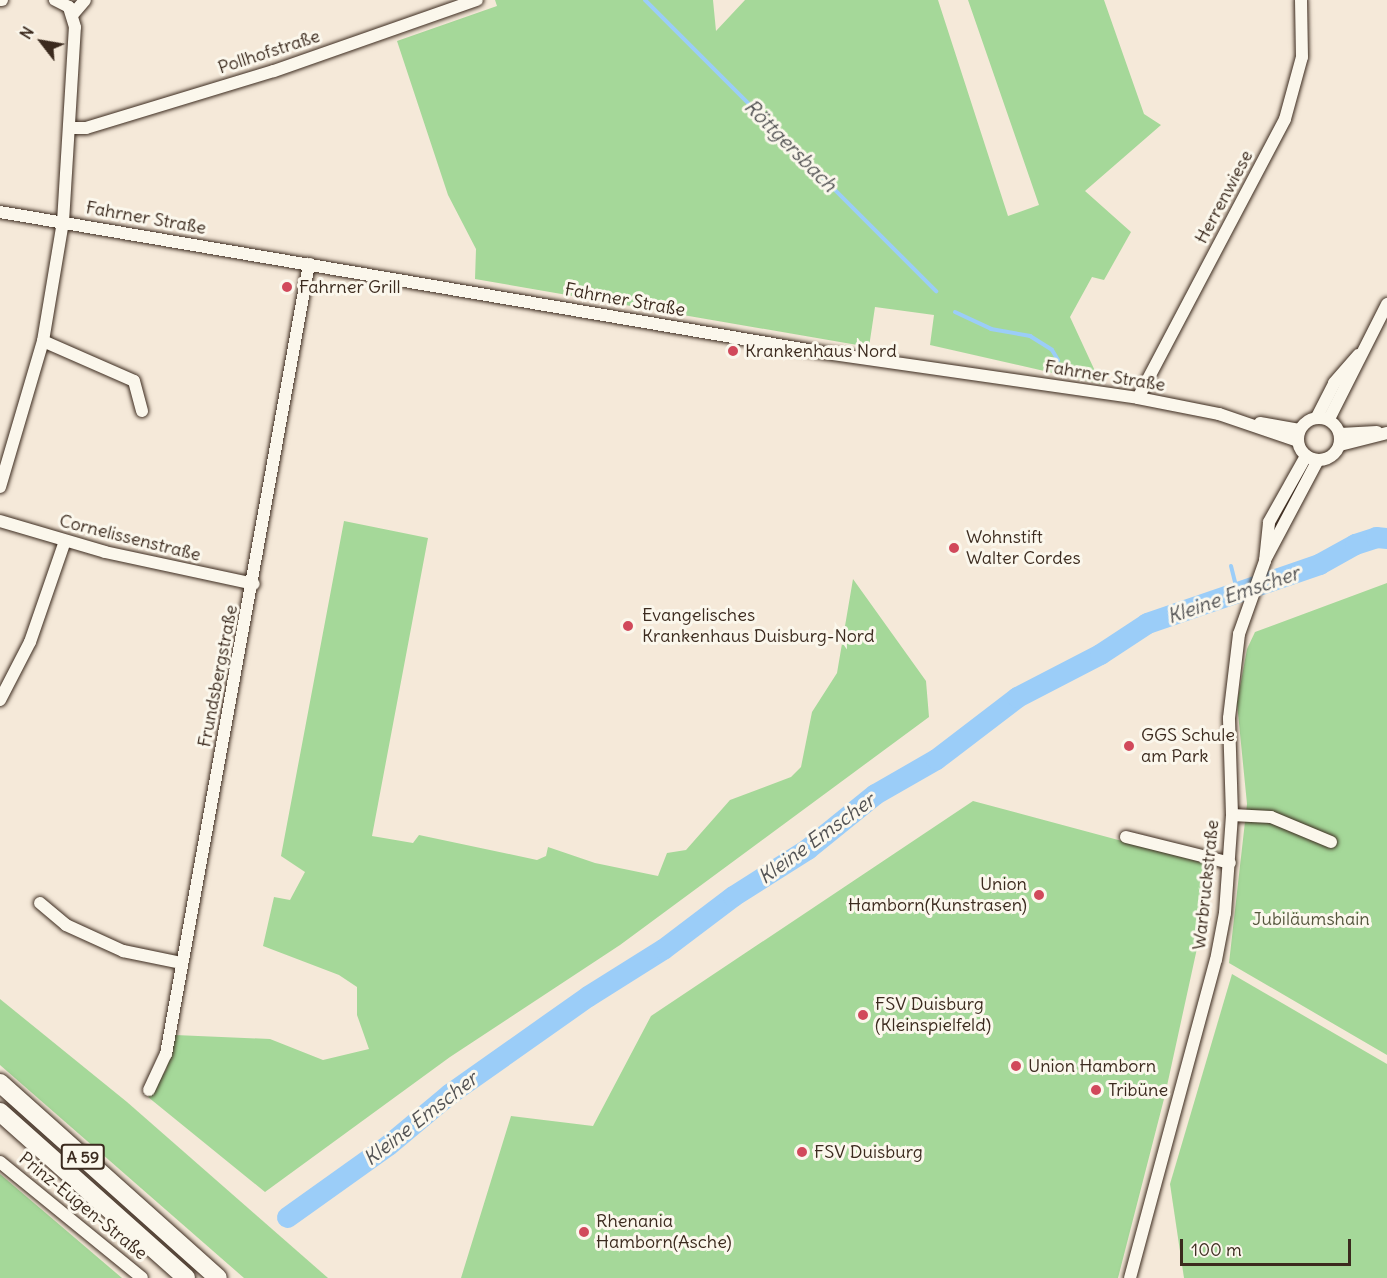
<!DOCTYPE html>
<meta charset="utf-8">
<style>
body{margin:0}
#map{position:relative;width:1387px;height:1278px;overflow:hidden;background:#f5e9d9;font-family:Delius,sans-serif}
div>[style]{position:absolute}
.green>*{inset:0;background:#a5d899}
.stream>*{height:4px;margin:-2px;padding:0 2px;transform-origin:2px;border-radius:2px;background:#9bcdf8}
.river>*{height:21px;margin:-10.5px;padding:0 10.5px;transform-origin:10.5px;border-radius:10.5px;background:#9bcdf8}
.roads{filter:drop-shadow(0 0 2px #3b2a1e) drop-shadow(0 0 2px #3b2a1e)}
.minor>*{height:12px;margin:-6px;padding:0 6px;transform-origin:6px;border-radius:6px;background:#fbf7ec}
.minor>.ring{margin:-6px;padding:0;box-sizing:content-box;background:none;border:12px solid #fbf7ec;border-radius:50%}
.highway>*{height:18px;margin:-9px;padding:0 9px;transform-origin:9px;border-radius:9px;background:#fbf7ec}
.dots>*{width:16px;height:16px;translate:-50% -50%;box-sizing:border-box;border:3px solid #fbf7ec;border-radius:50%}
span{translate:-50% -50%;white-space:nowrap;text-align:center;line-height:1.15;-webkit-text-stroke:6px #fbf7ec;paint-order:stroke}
.shield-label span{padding:2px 4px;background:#fbf7ec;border:2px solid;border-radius:4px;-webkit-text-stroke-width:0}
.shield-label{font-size:16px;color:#3b2a1e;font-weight:700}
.street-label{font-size:18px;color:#3b2a1e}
.poi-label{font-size:18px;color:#3b2a1e}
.left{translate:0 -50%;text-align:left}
.right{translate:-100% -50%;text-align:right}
.park-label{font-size:18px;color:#56563d}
.water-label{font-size:20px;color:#535354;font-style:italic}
.north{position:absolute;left:12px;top:12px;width:60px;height:60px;-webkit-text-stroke:4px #fbf7ec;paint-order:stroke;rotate:301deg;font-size:16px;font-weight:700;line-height:24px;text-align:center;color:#3b2a1e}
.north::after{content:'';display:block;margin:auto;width:21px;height:27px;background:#3b2a1e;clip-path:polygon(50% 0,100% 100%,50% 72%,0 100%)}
.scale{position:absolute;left:1180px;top:1239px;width:171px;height:27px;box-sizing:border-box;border:3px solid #3b2a1e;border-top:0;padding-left:8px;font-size:18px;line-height:21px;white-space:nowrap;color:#3b2a1e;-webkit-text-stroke:4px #fbf7ec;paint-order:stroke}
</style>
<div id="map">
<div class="green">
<i style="clip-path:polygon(495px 0,713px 0,716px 31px,745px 0,938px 0,1008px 216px,1039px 205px,968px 0,1104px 0,1144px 114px,1161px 125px,1085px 191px,1131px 232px,1104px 280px,1092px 277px,1070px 317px,1101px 384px,930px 345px,934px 315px,875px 307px,869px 347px,475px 279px,476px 249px,448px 195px,397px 41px,497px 6px)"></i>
<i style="clip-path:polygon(344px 521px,428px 538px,372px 836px,413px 843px,419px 835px,537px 860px,546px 856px,548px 847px,595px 863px,658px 876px,667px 853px,686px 850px,730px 800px,791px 777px,801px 767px,812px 712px,837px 673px,853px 579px,926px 681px,929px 717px,620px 945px,450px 1057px,265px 1192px,148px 1097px,166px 1070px,175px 1035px,270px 1039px,323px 1060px,369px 1049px,357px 1015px,357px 987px,339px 975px,263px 946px,274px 897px,290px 900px,305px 872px,281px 856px)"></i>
<i style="clip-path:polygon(1387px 583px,1387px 1055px,1229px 963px,1247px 804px,1237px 703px,1247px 649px,1255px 632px)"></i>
<i style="clip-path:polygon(973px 801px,1215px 866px,1165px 1095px,1118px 1278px,461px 1278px,511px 1116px,593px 1126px,651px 1016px)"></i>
<i style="clip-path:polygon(1232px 974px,1387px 1064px,1387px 1278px,1184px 1278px,1170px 1184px)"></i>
<i style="clip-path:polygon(0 999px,127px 1102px,328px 1278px,244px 1278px,0 1065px)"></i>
<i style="clip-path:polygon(0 1174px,122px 1278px,0 1278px)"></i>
</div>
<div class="stream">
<i style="left:645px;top:0;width:412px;rotate:45deg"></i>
<i style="left:955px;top:312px;width:40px;rotate:25deg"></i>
<i style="left:991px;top:329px;width:40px;rotate:10deg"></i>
<i style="left:1030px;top:336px;width:26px;rotate:32deg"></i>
<i style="left:1052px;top:350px;width:12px;rotate:59deg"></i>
<i style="left:1231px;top:566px;width:25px;rotate:76deg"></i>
</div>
<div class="river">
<i style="left:287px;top:1217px;width:124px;rotate:-35.5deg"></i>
<i style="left:388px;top:1145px;width:80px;rotate:-39.9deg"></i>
<i style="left:449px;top:1094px;width:170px;rotate:-35.2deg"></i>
<i style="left:588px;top:996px;width:89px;rotate:-32.1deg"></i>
<i style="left:663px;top:949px;width:88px;rotate:-37.1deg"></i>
<i style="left:733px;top:896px;width:88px;rotate:-32.4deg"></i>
<i style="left:807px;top:849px;width:87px;rotate:-39deg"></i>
<i style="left:875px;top:794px;width:70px;rotate:-29.8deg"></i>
<i style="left:936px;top:759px;width:102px;rotate:-37.4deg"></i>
<i style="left:1017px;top:697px;width:93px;rotate:-27.4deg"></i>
<i style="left:1100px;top:654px;width:56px;rotate:-33.4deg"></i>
<i style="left:1147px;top:623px;width:182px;rotate:-18.9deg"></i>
<i style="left:1319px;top:564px;width:41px;rotate:-29.1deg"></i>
<i style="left:1355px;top:544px;width:22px;rotate:-18deg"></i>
<i style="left:1376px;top:537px;width:11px;rotate:5deg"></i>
</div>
<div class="roads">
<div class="minor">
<i style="left:0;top:0;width:2px"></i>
<i style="left:73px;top:14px;width:18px;rotate:-49deg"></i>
<i style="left:70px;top:128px;width:16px"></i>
<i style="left:86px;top:128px;width:196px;rotate:-16.9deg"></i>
<i style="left:274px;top:71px;width:215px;rotate:-19.3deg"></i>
<i style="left:0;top:212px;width:838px;rotate:9.69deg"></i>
<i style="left:826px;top:353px;width:315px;rotate:8.2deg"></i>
<i style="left:1138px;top:398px;width:83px;rotate:11.2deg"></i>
<i style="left:1219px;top:414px;width:83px;rotate:18.9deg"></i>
<i style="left:43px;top:341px;width:99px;rotate:23.7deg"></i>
<i style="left:134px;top:381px;width:31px;rotate:75deg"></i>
<i style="left:1138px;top:398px;width:315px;rotate:-62.2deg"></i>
<i style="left:1285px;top:119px;width:64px;rotate:-74.7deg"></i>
<i style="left:1302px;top:57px;width:57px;rotate:-91deg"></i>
<i style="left:1317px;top:417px;width:38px;rotate:-63deg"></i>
<i style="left:1334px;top:383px;width:37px;rotate:-49deg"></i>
<i class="ring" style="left:1298px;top:418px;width:30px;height:30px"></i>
<i style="left:1329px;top:419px;width:129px;rotate:-63.2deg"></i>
<i style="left:1260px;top:423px;width:40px;rotate:10deg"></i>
<i style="left:1340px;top:434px;width:37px;rotate:-3deg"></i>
<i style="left:1340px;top:445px;width:49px;rotate:-14.3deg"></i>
<i style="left:0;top:487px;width:152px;rotate:-73.6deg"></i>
<i style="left:43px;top:341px;width:121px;rotate:-80.5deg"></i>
<i style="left:63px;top:222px;width:195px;rotate:-86.5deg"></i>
<i style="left:75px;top:27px;width:21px;rotate:-107deg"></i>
<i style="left:69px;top:7px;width:16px;rotate:-153deg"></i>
<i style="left:0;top:521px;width:109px;rotate:16.4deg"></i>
<i style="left:105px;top:552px;width:152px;rotate:12.1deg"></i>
<i style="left:1265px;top:560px;width:113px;rotate:-62.1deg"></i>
<i style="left:0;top:700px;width:65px;rotate:-62.7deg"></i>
<i style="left:30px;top:642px;width:107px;rotate:-70.9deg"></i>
<i style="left:1232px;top:815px;width:39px;rotate:3deg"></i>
<i style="left:1271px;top:817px;width:65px;rotate:22.6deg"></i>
<i style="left:1126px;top:837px;width:107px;rotate:14deg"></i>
<i style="left:40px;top:903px;width:34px;rotate:40deg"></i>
<i style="left:66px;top:925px;width:63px;rotate:24.5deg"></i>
<i style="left:123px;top:951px;width:59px;rotate:11.7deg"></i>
<i style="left:149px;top:1090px;width:40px;rotate:-65deg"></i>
<i style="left:166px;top:1054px;width:803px;rotate:-79.74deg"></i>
<i style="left:0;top:1162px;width:183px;rotate:39.2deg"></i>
<i style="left:1130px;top:1278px;width:329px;rotate:-74.9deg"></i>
<i style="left:1216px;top:960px;width:48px;rotate:-79.2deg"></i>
<i style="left:1225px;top:913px;width:98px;rotate:-85.9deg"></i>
<i style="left:1232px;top:815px;width:97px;rotate:-91.8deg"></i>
<i style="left:1229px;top:718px;width:85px;rotate:-83.2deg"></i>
<i style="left:1239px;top:634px;width:77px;rotate:-70.4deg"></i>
<i style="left:1265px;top:561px;width:39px;rotate:-84deg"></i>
<i style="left:1269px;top:522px;width:76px;rotate:-60.7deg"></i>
</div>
<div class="highway">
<i style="left:0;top:1083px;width:292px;rotate:41.8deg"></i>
<i style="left:0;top:1112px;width:249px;rotate:41.7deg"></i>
</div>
</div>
<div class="dots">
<i style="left:287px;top:287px;background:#d1495b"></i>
<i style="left:733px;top:351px;background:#d1495b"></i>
<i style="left:954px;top:548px;background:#d1495b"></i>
<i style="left:628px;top:626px;background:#d1495b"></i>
<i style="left:1129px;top:746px;background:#d1495b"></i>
<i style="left:1039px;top:895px;background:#d1495b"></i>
<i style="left:863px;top:1015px;background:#d1495b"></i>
<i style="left:1016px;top:1066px;background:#d1495b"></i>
<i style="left:1096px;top:1090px;background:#d1495b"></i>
<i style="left:802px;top:1152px;background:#d1495b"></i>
<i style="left:584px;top:1232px;background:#d1495b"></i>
</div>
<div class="shield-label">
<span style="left:83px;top:1157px">A 59</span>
</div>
<div class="street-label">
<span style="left:269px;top:52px;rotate:-18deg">Pollhofstraße</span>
<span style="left:1224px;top:197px;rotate:-62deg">Herrenwiese</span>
<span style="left:146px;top:218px;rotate:10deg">Fahrner Straße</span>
<span style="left:625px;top:300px;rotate:10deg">Fahrner Straße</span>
<span style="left:1105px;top:376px;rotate:9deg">Fahrner Straße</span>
<span style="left:130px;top:538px;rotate:14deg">Cornelissenstraße</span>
<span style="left:218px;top:676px;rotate:-79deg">Frundsbergstraße</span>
<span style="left:1206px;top:885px;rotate:-84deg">Warbruckstraße</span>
<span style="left:83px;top:1206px;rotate:39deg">Prinz-Eugen-Straße</span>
</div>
<div class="poi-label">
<span class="left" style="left:299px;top:287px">Fahrner Grill</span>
<span class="left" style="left:745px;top:351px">Krankenhaus Nord</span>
<span class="left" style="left:966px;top:548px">Wohnstift<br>Walter Cordes</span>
<span class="left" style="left:642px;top:626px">Evangelisches<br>Krankenhaus Duisburg-Nord</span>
<span class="left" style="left:1141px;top:746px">GGS Schule<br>am Park</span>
<span class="right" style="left:1027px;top:895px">Union<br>Hamborn(Kunstrasen)</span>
<span class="left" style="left:875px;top:1015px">FSV Duisburg<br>(Kleinspielfeld)</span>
<span class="left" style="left:1028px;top:1066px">Union Hamborn</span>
<span class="left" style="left:1108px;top:1090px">Tribüne</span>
<span class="left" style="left:814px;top:1152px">FSV Duisburg</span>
<span class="left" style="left:596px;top:1232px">Rhenania<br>Hamborn(Asche)</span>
</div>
<div class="park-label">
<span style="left:1311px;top:919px">Jubiläumshain</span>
</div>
<div class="water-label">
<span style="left:791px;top:145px;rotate:45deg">Röttgersbach</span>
<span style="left:1233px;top:594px;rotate:-19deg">Kleine Emscher</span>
<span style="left:816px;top:838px;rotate:-36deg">Kleine Emscher</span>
<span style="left:420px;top:1118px;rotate:-38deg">Kleine Emscher</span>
</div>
<div class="north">N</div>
<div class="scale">100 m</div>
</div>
